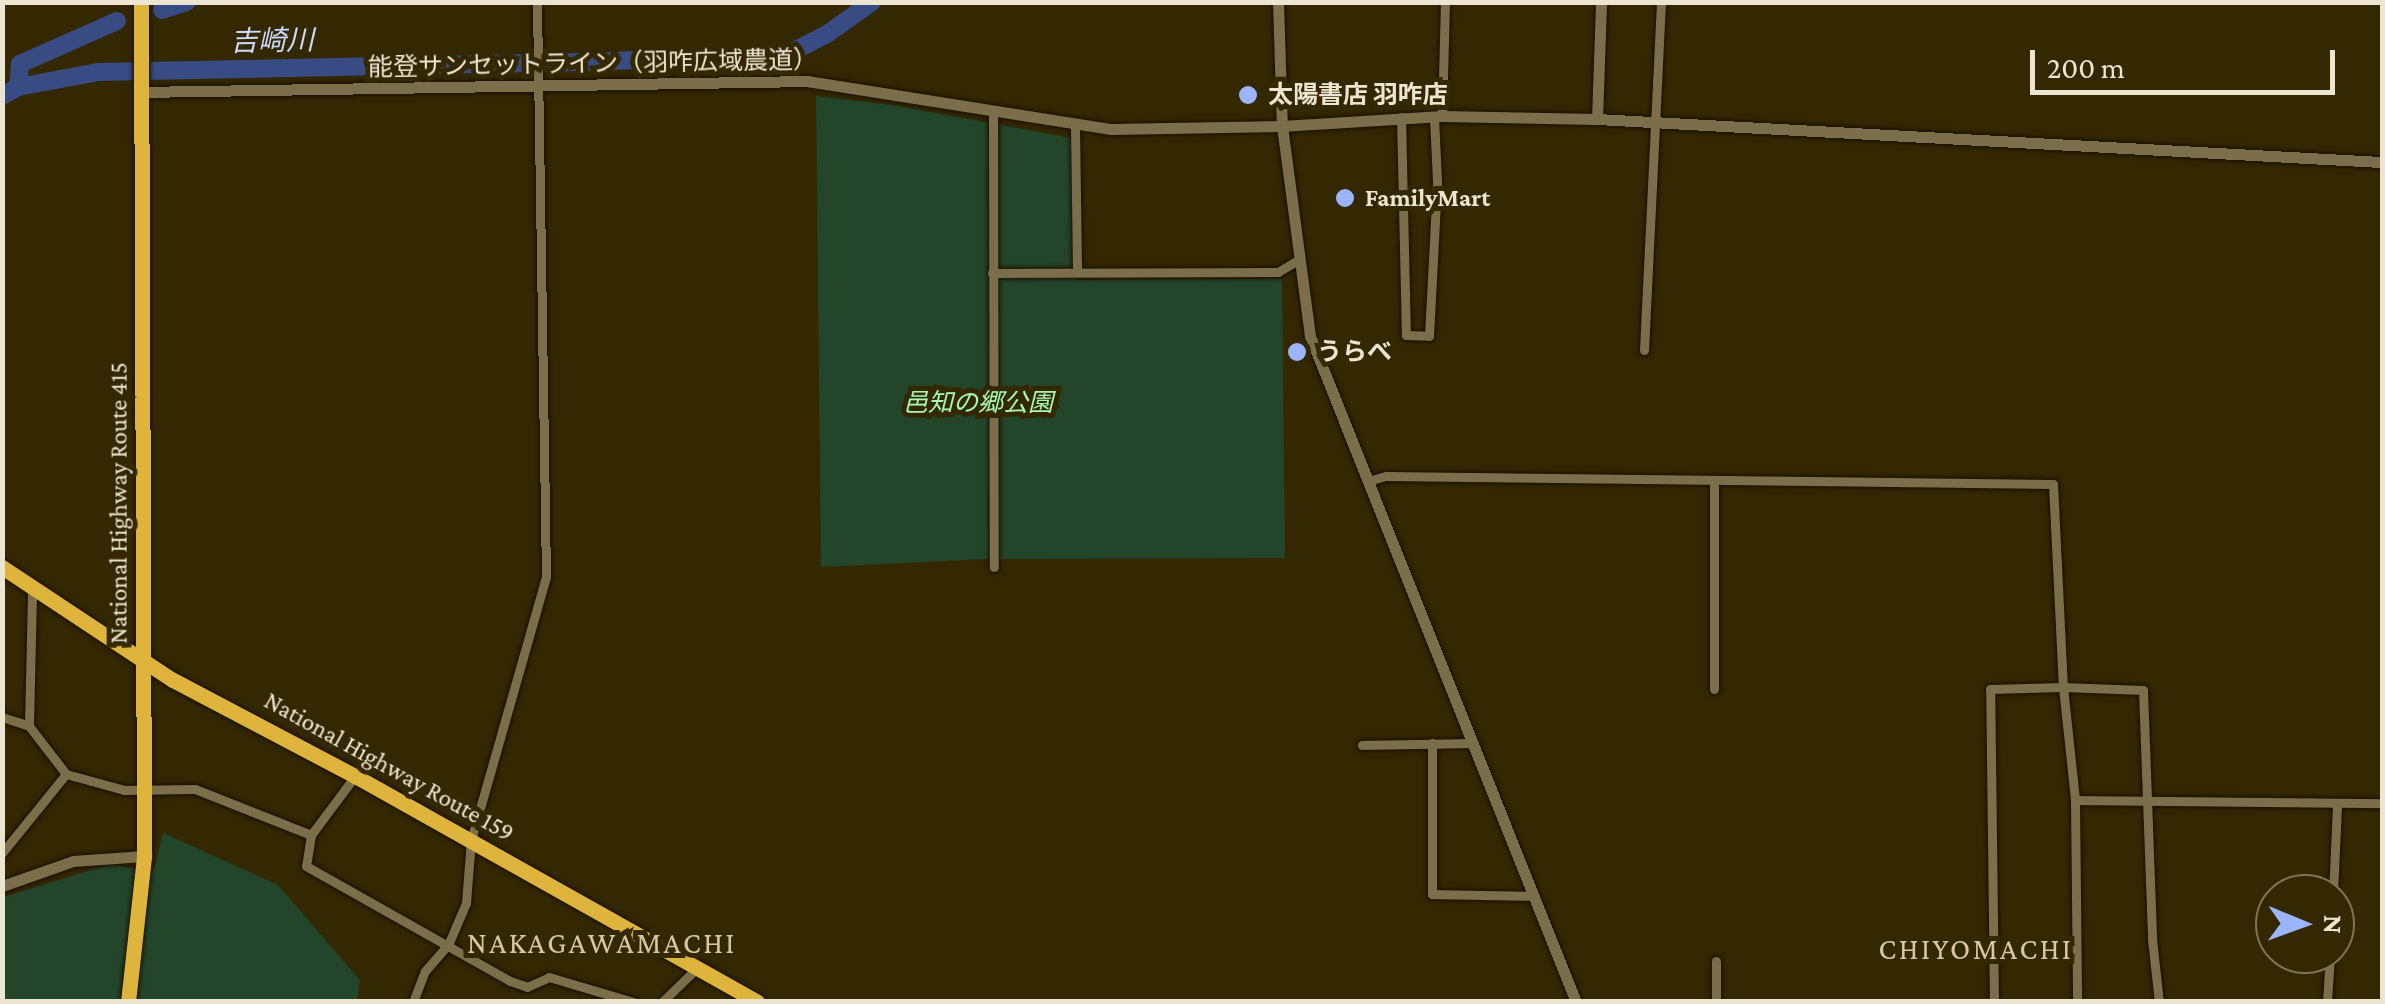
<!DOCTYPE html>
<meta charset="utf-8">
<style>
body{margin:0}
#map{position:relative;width:2385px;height:1004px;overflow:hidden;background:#342803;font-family:"Crimson Pro","Noto Sans JP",serif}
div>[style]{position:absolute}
.green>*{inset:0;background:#23462a}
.river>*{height:18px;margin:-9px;padding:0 9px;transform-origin:9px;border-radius:9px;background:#394b83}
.roads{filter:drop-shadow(0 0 2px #1a1000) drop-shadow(0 0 2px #1a1000)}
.street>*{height:9px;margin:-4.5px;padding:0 4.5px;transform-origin:4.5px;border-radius:4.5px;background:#7c6e4a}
.secondary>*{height:11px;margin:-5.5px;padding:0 5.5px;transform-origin:5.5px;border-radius:5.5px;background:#7c6e4a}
.highway>*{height:15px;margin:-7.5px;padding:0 7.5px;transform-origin:7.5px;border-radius:7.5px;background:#deb43c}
.dots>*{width:28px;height:28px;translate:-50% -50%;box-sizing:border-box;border:5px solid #342803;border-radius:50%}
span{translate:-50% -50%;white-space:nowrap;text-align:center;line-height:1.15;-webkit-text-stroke:10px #342803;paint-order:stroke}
.street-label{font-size:25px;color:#ece5d1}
.poi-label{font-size:25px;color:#ece5d1;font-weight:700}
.left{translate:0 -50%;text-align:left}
.park-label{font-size:25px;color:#a5f9b3;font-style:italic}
.water-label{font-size:28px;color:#ccd9fc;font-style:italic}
.quarter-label{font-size:30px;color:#d8c8a1;letter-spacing:2.5px}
.frame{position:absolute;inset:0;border:5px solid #ece5d1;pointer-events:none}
.north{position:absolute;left:2255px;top:874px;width:100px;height:100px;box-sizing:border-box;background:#342803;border:2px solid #7e7455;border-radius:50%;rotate:91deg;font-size:28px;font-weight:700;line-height:40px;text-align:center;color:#ece5d1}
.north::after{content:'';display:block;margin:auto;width:35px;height:45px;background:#9bb5fd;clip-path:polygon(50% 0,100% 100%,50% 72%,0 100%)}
.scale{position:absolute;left:2030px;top:50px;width:305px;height:45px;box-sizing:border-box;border:5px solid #ece5d1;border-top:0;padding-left:12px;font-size:30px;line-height:35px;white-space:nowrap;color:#ece5d1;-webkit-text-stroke:8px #342803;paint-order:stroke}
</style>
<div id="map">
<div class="green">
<i style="clip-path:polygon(816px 96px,892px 105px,1071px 138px,1075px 280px,1282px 279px,1285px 558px,985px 559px,821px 567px)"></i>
<i style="clip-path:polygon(163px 833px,278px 885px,360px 980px,357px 1001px,3px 1002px,3px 897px,111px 864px,153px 873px)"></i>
</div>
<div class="river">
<i style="left:162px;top:10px;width:26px;rotate:-18deg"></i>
<i style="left:547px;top:63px;width:239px;rotate:-1.9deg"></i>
<i style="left:786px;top:55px;width:46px;rotate:-27.1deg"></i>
<i style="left:827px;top:34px;width:55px;rotate:-35.4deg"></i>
<i style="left:18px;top:87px;width:81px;rotate:-10.6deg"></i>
<i style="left:98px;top:72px;width:431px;rotate:-1.2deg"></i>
<i style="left:2px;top:96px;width:18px;rotate:-29deg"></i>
<i style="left:18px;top:87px;width:23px;rotate:-85deg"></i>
<i style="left:20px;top:64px;width:106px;rotate:-23.9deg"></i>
</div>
<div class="roads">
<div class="street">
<i style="left:993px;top:112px;width:455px;rotate:89.9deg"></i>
<i style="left:1442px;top:116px;width:114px;rotate:-88.5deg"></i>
<i style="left:1401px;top:117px;width:218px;rotate:88.7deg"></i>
<i style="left:1406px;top:335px;width:23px;rotate:2deg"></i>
<i style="left:1429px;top:336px;width:155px;rotate:-87deg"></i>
<i style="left:1437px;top:181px;width:64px;rotate:-92.7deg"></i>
<i style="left:1075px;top:125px;width:147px;rotate:89.2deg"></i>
<i style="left:992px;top:273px;width:286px;rotate:-0.2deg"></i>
<i style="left:1278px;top:272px;width:21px;rotate:-31deg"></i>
<i style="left:1644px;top:350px;width:348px;rotate:-87.2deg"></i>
<i style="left:1714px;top:480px;width:209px;rotate:90deg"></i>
<i style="left:1368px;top:481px;width:19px;rotate:-16deg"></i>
<i style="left:1386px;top:476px;width:667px;rotate:0.69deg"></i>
<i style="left:2053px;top:484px;width:203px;rotate:87.2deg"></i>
<i style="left:2063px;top:687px;width:114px;rotate:83.9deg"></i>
<i style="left:2075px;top:800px;width:202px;rotate:89.4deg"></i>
<i style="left:2px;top:717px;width:28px;rotate:18deg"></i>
<i style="left:29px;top:726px;width:61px;rotate:52.4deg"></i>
<i style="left:66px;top:774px;width:60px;rotate:15.4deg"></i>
<i style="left:124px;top:790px;width:71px;rotate:-0.8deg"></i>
<i style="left:195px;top:789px;width:125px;rotate:21.6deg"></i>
<i style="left:311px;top:835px;width:31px;rotate:99deg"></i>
<i style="left:306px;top:866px;width:234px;rotate:29.4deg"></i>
<i style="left:510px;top:981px;width:18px;rotate:19deg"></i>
<i style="left:527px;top:987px;width:24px;rotate:-24deg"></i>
<i style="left:549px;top:977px;width:88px;rotate:16.6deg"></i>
<i style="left:29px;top:726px;width:136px;rotate:-88.7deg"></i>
<i style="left:1432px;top:743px;width:151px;rotate:90deg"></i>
<i style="left:1432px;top:894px;width:102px;rotate:1.1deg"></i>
<i style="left:1362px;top:745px;width:110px;rotate:-1deg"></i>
<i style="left:2075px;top:800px;width:307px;rotate:0.6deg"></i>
<i style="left:311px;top:835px;width:74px;rotate:-53.3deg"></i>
<i style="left:2px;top:853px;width:102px;rotate:-51deg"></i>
<i style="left:2333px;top:894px;width:89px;rotate:-87.4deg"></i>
<i style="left:413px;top:1002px;width:33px;rotate:-69deg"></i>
<i style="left:425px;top:971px;width:35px;rotate:-49deg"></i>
<i style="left:448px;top:945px;width:46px;rotate:-66.8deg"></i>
<i style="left:466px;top:903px;width:63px;rotate:-85.5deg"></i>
<i style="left:471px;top:840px;width:273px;rotate:-74.1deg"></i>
<i style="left:546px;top:577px;width:575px;rotate:-90.9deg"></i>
<i style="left:662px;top:1002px;width:50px;rotate:-44.2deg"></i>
<i style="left:1716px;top:1002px;width:41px;rotate:-90deg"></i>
<i style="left:1994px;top:1002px;width:313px;rotate:-90.7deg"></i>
<i style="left:1990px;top:689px;width:73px;rotate:-1.6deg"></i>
<i style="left:2063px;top:687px;width:80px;rotate:2.1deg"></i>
<i style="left:2143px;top:690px;width:249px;rotate:87.9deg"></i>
<i style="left:2152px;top:939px;width:63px;rotate:83.7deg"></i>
<i style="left:2327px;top:1002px;width:48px;rotate:-86.4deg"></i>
</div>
<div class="secondary">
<i style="left:1278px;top:2px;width:124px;rotate:88.2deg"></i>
<i style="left:1282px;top:126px;width:212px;rotate:82.4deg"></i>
<i style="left:1310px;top:336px;width:717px;rotate:68.23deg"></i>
<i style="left:140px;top:92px;width:667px;rotate:-0.94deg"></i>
<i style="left:807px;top:81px;width:308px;rotate:9deg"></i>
<i style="left:1111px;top:129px;width:171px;rotate:-1deg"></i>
<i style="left:1282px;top:126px;width:160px;rotate:-3.6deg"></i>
<i style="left:1442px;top:116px;width:155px;rotate:1.1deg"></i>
<i style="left:1597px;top:119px;width:786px;rotate:3.14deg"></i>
<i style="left:1597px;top:119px;width:117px;rotate:-88deg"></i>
<i style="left:2px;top:886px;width:75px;rotate:-19.4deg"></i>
<i style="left:73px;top:861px;width:71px;rotate:-4deg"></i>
</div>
<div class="highway">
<i style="left:2px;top:567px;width:205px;rotate:33.5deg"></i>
<i style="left:173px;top:680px;width:206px;rotate:27.8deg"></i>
<i style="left:355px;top:776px;width:461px;rotate:29.3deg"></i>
<i style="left:128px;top:1002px;width:147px;rotate:-83.7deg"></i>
<i style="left:144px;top:856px;width:854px;rotate:-90.2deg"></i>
</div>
</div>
<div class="dots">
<i style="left:1248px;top:95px;background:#9bb5fd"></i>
<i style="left:1345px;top:198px;background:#9bb5fd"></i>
<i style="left:1297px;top:352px;background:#9bb5fd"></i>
</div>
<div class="street-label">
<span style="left:593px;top:64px;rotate:-1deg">能登サンセットライン（羽咋広域農道）</span>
<span style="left:119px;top:503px;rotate:-90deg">National Highway Route 415</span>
<span style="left:389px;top:767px;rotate:29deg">National Highway Route 159</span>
</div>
<div class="poi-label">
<span class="left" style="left:1268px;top:95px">太陽書店 羽咋店</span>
<span class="left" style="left:1365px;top:198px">FamilyMart</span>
<span class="left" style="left:1317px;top:352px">うらべ</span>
</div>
<div class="park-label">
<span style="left:978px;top:403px">邑知の郷公園</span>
</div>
<div class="water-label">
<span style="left:272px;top:41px;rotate:-1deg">吉崎川</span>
</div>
<div class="quarter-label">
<span style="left:602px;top:943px">NAKAGAWAMACHI</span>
<span style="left:1976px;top:949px">CHIYOMACHI</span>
</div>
<div class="frame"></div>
<div class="north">N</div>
<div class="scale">200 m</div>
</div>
